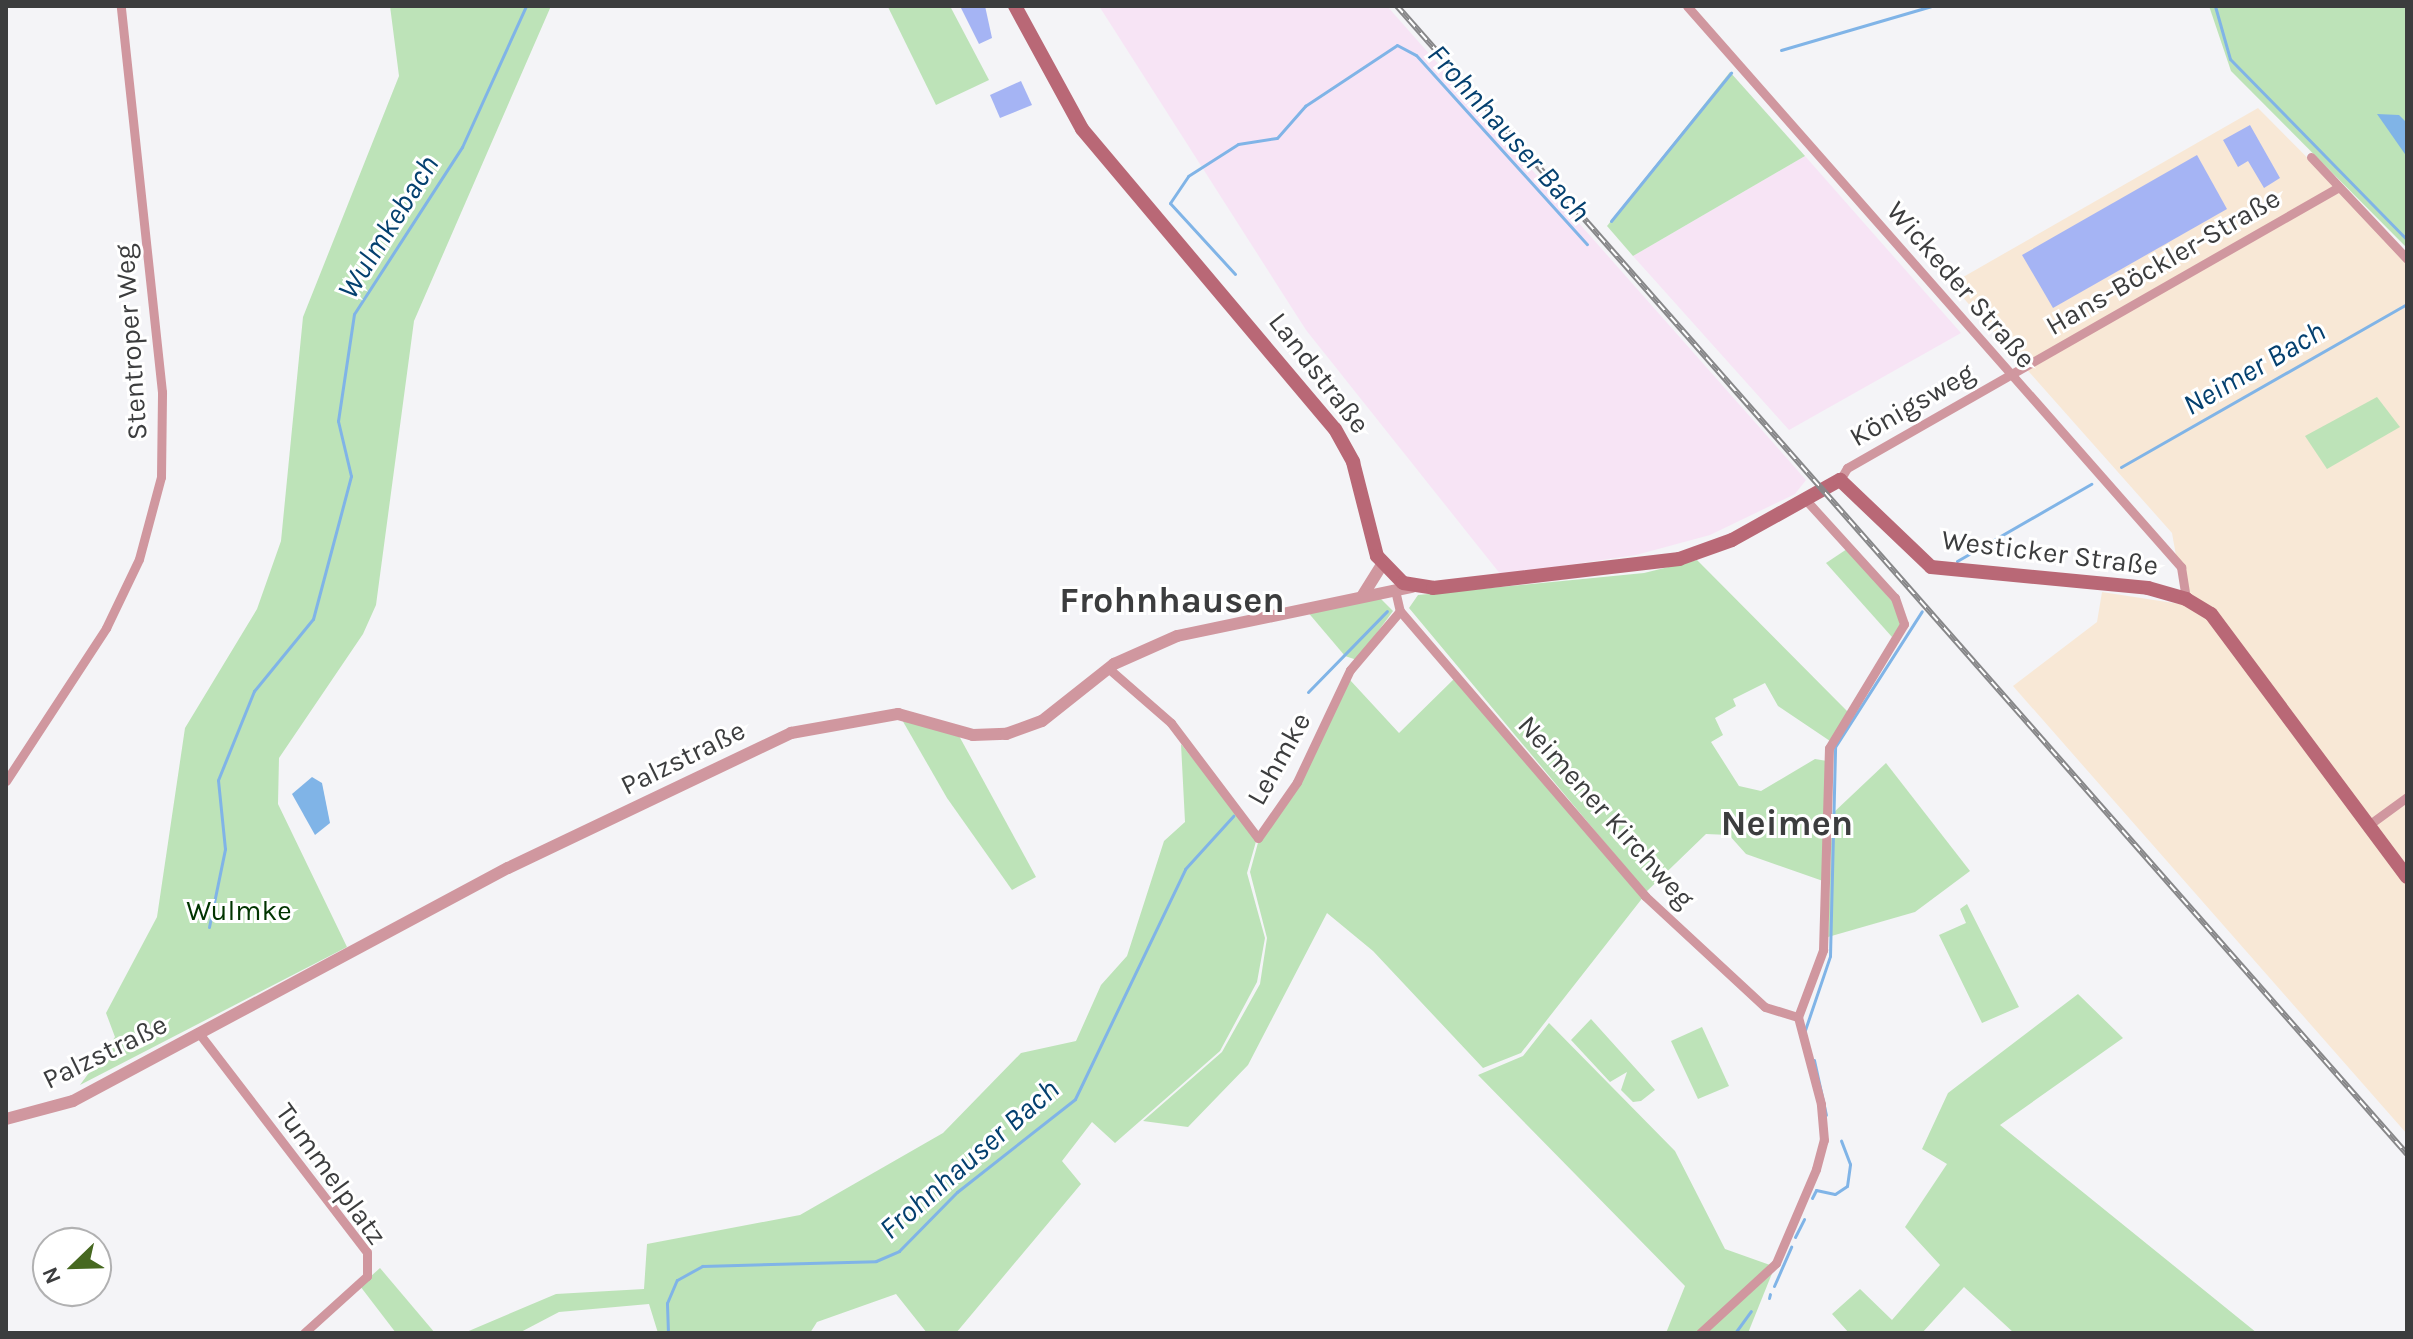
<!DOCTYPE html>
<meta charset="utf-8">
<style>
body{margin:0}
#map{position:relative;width:2413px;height:1339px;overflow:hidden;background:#f4f4f7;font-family:Karla,sans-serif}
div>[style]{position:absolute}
.commercial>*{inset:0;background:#f8e8d6}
.industrial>*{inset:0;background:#f7e4f5}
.green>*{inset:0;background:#bde3b8}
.water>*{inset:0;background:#80b4e7}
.stream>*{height:3px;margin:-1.5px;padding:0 1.5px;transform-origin:1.5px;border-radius:1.5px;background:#80b4e7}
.building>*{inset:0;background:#a5b4f4}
.minor>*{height:9px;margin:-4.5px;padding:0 4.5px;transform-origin:4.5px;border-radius:4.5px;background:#d0979f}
.tertiary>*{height:12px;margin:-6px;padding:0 6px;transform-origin:6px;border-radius:6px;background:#d0979f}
.secondary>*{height:14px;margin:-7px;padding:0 7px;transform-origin:7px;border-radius:7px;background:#b96876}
.rail>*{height:6px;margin-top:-3px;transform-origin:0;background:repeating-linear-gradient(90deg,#fff 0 9px,#878789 0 18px);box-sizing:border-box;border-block:2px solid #878789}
span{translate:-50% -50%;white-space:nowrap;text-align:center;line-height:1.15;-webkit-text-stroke:6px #fff;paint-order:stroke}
.street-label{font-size:28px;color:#3c3d3e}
.park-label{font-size:28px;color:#013400}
.water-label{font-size:30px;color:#04406f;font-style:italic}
.district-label{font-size:36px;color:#3c3d3e;font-weight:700}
.frame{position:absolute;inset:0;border:8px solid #3c3d3e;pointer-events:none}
.north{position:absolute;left:32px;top:1227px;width:80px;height:80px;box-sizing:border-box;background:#fff;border:2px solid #b1b1b2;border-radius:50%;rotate:247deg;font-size:22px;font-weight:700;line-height:32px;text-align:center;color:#3c3d3e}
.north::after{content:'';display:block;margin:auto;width:28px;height:36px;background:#466820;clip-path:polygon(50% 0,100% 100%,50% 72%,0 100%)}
</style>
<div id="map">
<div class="commercial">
<i style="clip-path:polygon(2258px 108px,2407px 258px,2407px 1134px,2013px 686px,2097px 622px,2102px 592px,2180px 604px,2183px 595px,2172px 533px,1951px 284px)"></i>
</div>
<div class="industrial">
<i style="clip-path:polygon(1099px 6px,1387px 6px,1806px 480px,1795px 494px,1710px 535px,1636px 555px,1501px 575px,1306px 330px)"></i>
<i style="clip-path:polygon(1805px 156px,1961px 333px,1789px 430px,1633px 256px)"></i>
</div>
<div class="green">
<i style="clip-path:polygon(390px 6px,551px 6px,414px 321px,376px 605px,363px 634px,279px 758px,278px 804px,347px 947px,80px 1085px,115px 1037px,106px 1013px,157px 917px,185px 728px,257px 609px,281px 541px,303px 317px,399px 76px)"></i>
<i style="clip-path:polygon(950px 6px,989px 80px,936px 105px,888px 7px)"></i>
<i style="clip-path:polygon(2209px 6px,2407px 6px,2407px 248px,2231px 71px)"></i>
<i style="clip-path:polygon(1730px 72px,1805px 156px,1633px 256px,1607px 226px)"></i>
<i style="clip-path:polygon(2377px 397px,2400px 427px,2327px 469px,2305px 436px)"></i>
<i style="clip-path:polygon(1847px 549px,1897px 607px,1900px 625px,1892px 637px,1826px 563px)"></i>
<i style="clip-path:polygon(1697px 560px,1848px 712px,1830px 741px,1778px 706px,1765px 683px,1733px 699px,1736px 706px,1715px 718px,1723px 735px,1711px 742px,1739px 786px,1761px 791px,1815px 759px,1827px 761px,1823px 881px,1746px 854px,1729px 835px,1706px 834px,1646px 892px,1409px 608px,1418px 595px,1644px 573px)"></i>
<i style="clip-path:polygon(1379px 597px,1393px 611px,1357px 660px,1345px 656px,1306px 610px)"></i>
<i style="clip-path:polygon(1456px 677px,1644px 896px,1521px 1053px,1483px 1068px,1373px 951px,1327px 913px,1248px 1065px,1188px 1127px,1143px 1121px,1222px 1052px,1260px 984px,1267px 938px,1250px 872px,1259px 839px,1298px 784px,1350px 680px,1399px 733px)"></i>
<i style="clip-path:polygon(901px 718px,958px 734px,1036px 877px,1012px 890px,947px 798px)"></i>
<i style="clip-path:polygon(1181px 744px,1257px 838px,1247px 873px,1265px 938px,1257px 982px,1220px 1051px,1115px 1143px,1092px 1122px,1062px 1161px,1081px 1184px,956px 1333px,927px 1333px,896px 1294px,817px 1322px,810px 1333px,658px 1333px,649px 1304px,559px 1312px,519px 1333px,464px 1333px,556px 1294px,644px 1289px,647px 1244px,800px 1215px,943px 1133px,1021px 1053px,1076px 1041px,1101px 985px,1127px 956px,1164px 841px,1185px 822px)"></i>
<i style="clip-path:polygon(1886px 763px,1970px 871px,1915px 912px,1828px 937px,1832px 814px)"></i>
<i style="clip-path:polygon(1967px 904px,2019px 1007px,1982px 1023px,1939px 935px,1966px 923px,1960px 909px)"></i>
<i style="clip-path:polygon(2078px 994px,2123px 1038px,2000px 1125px,2257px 1333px,2014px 1333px,1964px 1287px,1922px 1333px,1849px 1333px,1832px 1314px,1860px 1289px,1892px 1320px,1940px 1265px,1905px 1227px,1947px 1164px,1922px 1149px,1948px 1093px)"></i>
<i style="clip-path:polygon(1591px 1019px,1655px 1090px,1641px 1101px,1633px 1102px,1621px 1090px,1627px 1072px,1610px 1082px,1571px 1040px)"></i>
<i style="clip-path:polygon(1549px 1023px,1675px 1151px,1725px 1249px,1770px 1265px,1698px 1333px,1666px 1333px,1685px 1286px,1478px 1075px,1523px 1056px)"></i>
<i style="clip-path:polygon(1702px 1027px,1729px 1086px,1698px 1099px,1671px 1041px)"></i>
<i style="clip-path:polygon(1775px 1266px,1748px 1333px,1703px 1333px)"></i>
<i style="clip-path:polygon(380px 1268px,435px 1333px,396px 1333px,360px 1286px)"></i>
</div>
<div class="water">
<i style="clip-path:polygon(2377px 114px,2399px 115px,2407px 123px,2407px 157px)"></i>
<i style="clip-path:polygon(312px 777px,322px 783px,330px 823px,315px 835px,292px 794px)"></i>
</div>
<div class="stream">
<i style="left:2215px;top:6px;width:55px;rotate:74.2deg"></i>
<i style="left:2230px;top:59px;width:253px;rotate:45.6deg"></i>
<i style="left:1781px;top:50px;width:156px;rotate:-16.3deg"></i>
<i style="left:1611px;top:221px;width:191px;rotate:-51deg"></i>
<i style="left:1235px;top:274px;width:96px;rotate:-132.5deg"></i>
<i style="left:1170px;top:203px;width:32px;rotate:-56deg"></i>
<i style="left:1188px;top:176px;width:59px;rotate:-32.6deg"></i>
<i style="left:1238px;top:144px;width:39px;rotate:-9deg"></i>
<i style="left:1277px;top:138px;width:43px;rotate:-48.8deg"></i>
<i style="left:1305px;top:106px;width:110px;rotate:-33.5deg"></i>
<i style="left:1397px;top:45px;width:21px;rotate:28deg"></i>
<i style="left:1416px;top:55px;width:255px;rotate:47.9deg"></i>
<i style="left:2121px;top:467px;width:329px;rotate:-29.7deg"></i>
<i style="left:1957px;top:561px;width:155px;rotate:-29.9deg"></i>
<i style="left:1308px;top:692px;width:113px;rotate:-45.7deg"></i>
<i style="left:209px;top:927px;width:80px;rotate:-78.4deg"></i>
<i style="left:225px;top:849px;width:69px;rotate:-95.8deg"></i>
<i style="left:218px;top:780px;width:96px;rotate:-68deg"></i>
<i style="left:254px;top:691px;width:93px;rotate:-50.7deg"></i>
<i style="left:313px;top:619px;width:148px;rotate:-75.1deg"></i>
<i style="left:351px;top:476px;width:57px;rotate:-103.3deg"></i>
<i style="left:338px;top:421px;width:108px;rotate:-81.5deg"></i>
<i style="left:354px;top:314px;width:199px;rotate:-57.1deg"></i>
<i style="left:462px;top:147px;width:155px;rotate:-65.6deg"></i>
<i style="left:1805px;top:1030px;width:78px;rotate:-71.3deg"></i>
<i style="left:1830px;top:956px;width:209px;rotate:-88.6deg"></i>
<i style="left:1835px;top:747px;width:161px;rotate:-57.4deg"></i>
<i style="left:1814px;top:1060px;width:56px;rotate:77.7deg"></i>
<i style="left:1812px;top:1198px;width:9px;rotate:-63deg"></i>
<i style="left:1816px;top:1190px;width:19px;rotate:12deg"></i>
<i style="left:1835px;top:1194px;width:14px;rotate:-34deg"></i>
<i style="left:1847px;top:1186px;width:22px;rotate:-82deg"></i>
<i style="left:1850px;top:1164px;width:25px;rotate:-111deg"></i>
<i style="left:1795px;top:1237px;width:20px;rotate:-63deg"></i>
<i style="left:1774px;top:1286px;width:43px;rotate:-66.4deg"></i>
<i style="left:1769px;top:1298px;width:4px;rotate:-76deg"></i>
<i style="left:668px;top:1333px;width:30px;rotate:-92deg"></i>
<i style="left:667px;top:1303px;width:25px;rotate:-67deg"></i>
<i style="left:677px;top:1280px;width:29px;rotate:-29deg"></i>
<i style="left:702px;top:1266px;width:174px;rotate:-1.6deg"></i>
<i style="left:876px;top:1261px;width:25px;rotate:-23deg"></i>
<i style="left:899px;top:1251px;width:83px;rotate:-45.5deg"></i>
<i style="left:957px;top:1192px;width:150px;rotate:-38.2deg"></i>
<i style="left:1075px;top:1099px;width:255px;rotate:-64.4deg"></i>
<i style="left:1185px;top:869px;width:72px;rotate:-47.8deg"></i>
<i style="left:1735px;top:1333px;width:27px;rotate:-54deg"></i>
</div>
<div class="building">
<i style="clip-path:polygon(960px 6px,985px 6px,992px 38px,979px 44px)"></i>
<i style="clip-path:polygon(1021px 81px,1032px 105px,1000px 118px,990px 95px)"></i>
<i style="clip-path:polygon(2250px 125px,2280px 178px,2264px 188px,2248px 161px,2238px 167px,2223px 140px)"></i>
<i style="clip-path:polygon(2197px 155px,2227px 209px,2053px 308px,2022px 255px)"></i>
</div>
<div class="minor">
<i style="left:1687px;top:6px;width:748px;rotate:48.63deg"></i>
<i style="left:2181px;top:567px;width:32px;rotate:81deg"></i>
<i style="left:2311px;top:157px;width:140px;rotate:46.7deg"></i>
<i style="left:1840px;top:480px;width:14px;rotate:-60deg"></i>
<i style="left:1847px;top:468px;width:564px;rotate:-29.74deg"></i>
<i style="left:1395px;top:590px;width:22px;rotate:77deg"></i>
<i style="left:1400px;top:611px;width:376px;rotate:49.3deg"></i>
<i style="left:1645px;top:896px;width:163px;rotate:42.8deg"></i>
<i style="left:1765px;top:1007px;width:34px;rotate:17deg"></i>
<i style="left:1108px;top:668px;width:84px;rotate:41.1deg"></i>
<i style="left:1171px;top:723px;width:144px;rotate:52.9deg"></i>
<i style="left:1258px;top:838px;width:68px;rotate:-55.1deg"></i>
<i style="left:1297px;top:782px;width:124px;rotate:-64.7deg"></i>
<i style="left:1350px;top:670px;width:77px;rotate:-49.7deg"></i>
<i style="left:6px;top:781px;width:183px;rotate:-56.8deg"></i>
<i style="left:106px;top:628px;width:76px;rotate:-64.4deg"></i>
<i style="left:139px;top:559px;width:85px;rotate:-75deg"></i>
<i style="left:161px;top:477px;width:85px;rotate:-89.3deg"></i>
<i style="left:162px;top:392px;width:388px;rotate:-96.1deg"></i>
<i style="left:2370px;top:824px;width:46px;rotate:-36.1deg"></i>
<i style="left:198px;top:1032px;width:277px;rotate:52.5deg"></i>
<i style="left:367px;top:1252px;width:24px;rotate:90deg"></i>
<i style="left:367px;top:1276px;width:85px;rotate:137.9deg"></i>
<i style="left:1700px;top:1333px;width:103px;rotate:-42.6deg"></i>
<i style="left:1776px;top:1263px;width:102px;rotate:-66.9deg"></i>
<i style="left:1816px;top:1169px;width:30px;rotate:-75deg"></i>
<i style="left:1824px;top:1140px;width:36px;rotate:-95deg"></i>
<i style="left:1821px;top:1104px;width:90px;rotate:-104.8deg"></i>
<i style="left:1798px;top:1017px;width:72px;rotate:-69.5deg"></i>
<i style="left:1823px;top:950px;width:202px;rotate:-88.3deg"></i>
<i style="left:1829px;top:748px;width:145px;rotate:-58.8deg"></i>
<i style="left:1904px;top:624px;width:28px;rotate:-109deg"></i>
<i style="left:1895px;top:598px;width:135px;rotate:-132.3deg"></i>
</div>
<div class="tertiary">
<i style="left:1363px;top:595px;width:36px;rotate:-58deg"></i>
<i style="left:6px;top:1119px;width:69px;rotate:-15deg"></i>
<i style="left:73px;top:1101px;width:493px;rotate:-28.2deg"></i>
<i style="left:508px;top:868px;width:314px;rotate:-25.5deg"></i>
<i style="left:791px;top:733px;width:109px;rotate:-10.1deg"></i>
<i style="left:898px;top:714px;width:78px;rotate:15.6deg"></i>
<i style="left:973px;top:735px;width:33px;rotate:-2deg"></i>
<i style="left:1006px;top:734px;width:38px;rotate:-20deg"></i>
<i style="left:1042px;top:721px;width:92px;rotate:-38.4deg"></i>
<i style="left:1114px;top:664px;width:69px;rotate:-24deg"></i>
<i style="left:1177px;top:636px;width:240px;rotate:-11.8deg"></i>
</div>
<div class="secondary">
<i style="left:1015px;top:6px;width:140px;rotate:61.4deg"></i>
<i style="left:1082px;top:129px;width:392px;rotate:49.9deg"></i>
<i style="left:1335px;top:429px;width:38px;rotate:61deg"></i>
<i style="left:1353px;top:462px;width:97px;rotate:75.7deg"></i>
<i style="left:1377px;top:556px;width:37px;rotate:46deg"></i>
<i style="left:1403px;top:583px;width:30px;rotate:9deg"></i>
<i style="left:1433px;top:588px;width:248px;rotate:-6.7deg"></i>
<i style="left:1679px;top:559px;width:56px;rotate:-19.7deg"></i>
<i style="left:1732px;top:540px;width:124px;rotate:-29.1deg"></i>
<i style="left:1840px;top:480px;width:126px;rotate:43.7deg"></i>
<i style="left:1931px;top:567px;width:218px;rotate:5.5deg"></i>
<i style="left:2148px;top:588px;width:40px;rotate:16deg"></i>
<i style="left:2186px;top:599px;width:29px;rotate:31deg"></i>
<i style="left:2211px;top:614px;width:328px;rotate:53.3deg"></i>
</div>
<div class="rail">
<i style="left:1397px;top:6px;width:1529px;rotate:48.66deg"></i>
</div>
<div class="street-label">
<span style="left:2163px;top:262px;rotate:-30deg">Hans-Böckler-Straße</span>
<span style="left:1961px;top:285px;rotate:49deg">Wickeder Straße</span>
<span style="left:131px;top:342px;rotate:-94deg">Stentroper Weg</span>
<span style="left:1319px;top:373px;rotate:52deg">Landstraße</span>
<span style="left:1912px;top:405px;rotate:-30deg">Königsweg</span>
<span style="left:2050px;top:553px;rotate:7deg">Westicker Straße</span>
<span style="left:683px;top:758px;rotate:-26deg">Palzstraße</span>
<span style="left:1279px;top:759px;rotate:-61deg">Lehmke</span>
<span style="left:1606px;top:812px;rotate:48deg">Neimener Kirchweg</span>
<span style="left:105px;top:1052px;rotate:-26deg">Palzstraße</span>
<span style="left:331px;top:1174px;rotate:54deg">Tummelplatz</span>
</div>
<div class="park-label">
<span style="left:239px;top:911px">Wulmke</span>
</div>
<div class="water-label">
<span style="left:1509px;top:133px;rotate:48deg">Frohnhauser Bach</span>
<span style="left:388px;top:227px;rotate:-58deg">Wulmkebach</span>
<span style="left:2254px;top:368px;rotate:-30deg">Neimer Bach</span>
<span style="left:969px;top:1159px;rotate:-41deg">Frohnhauser Bach</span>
</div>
<div class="district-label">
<span style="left:1172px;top:601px">Frohnhausen</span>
<span style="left:1787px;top:824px">Neimen</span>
</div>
<div class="frame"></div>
<div class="north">N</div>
</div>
